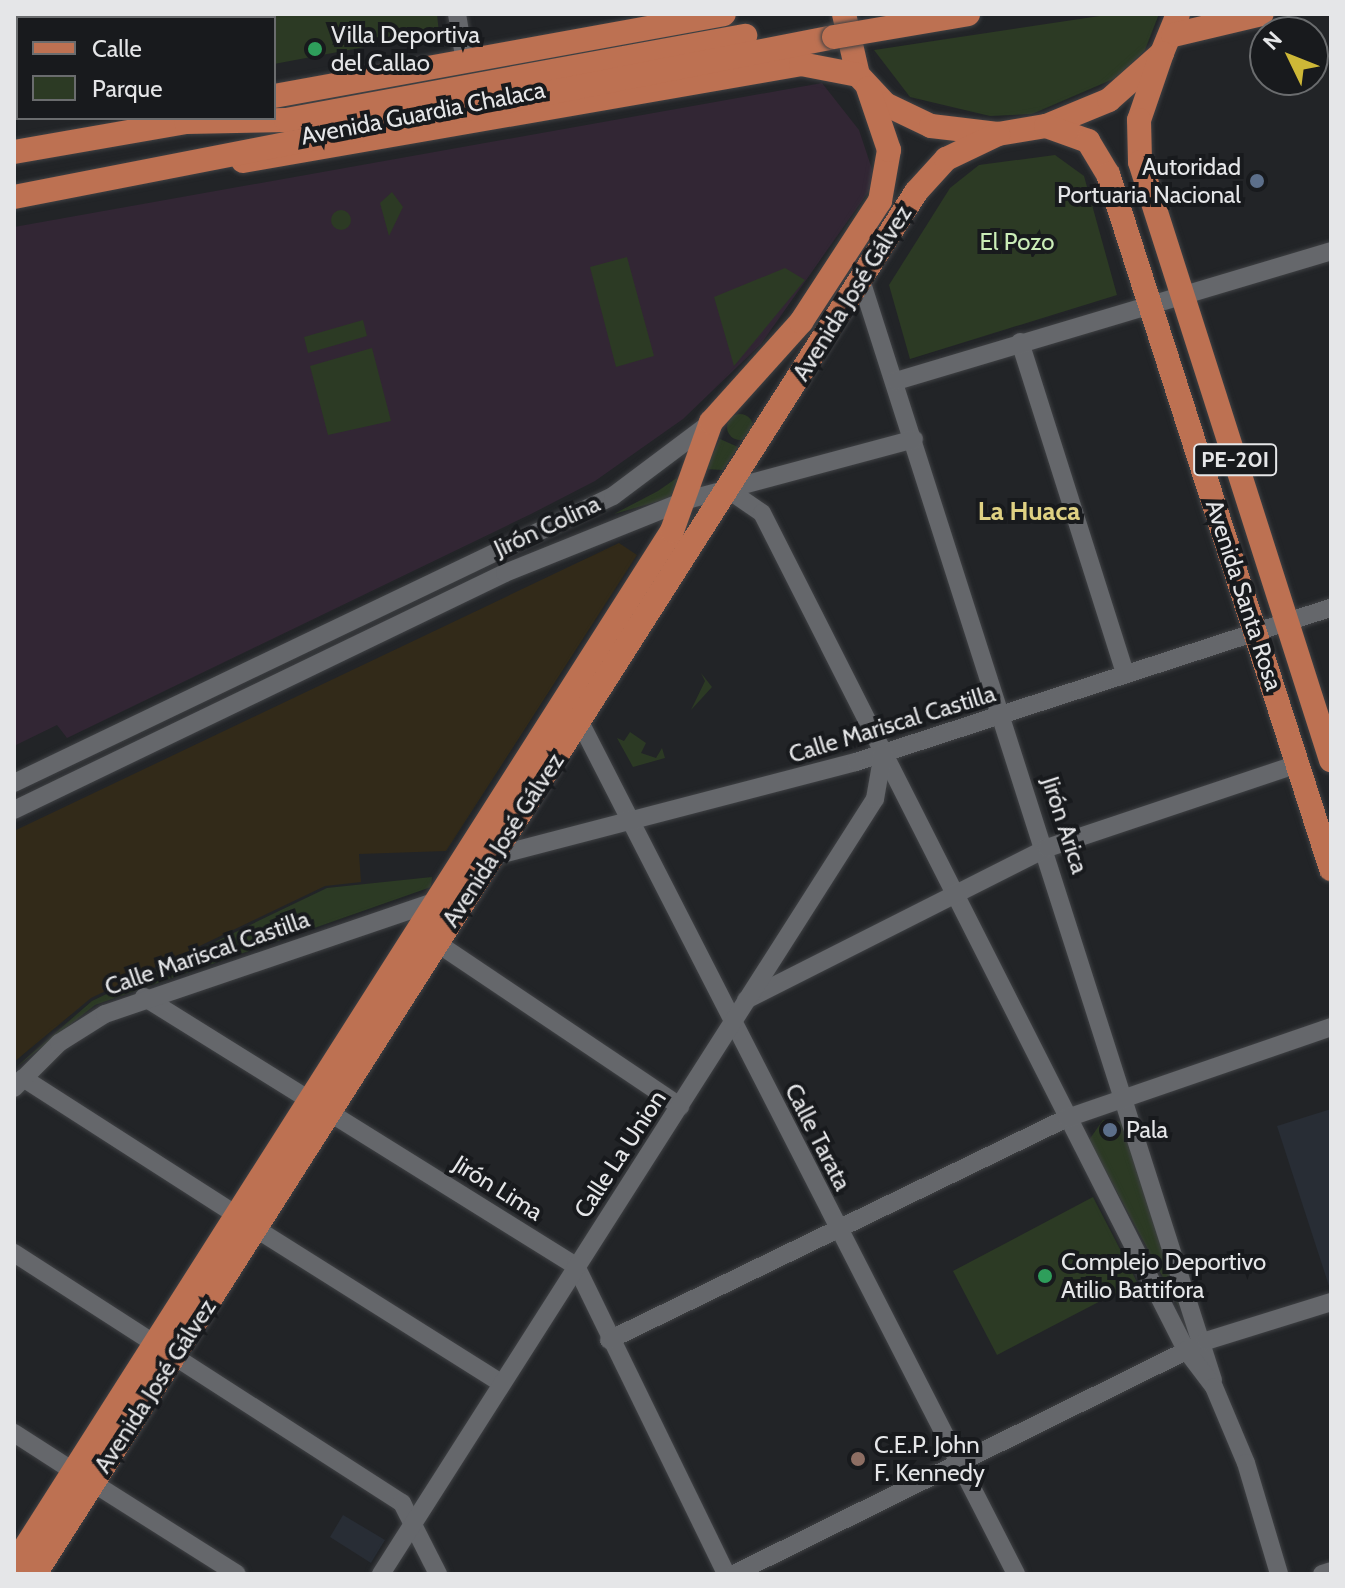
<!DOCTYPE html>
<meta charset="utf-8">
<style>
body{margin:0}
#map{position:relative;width:1345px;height:1588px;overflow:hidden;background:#222427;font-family:Cabin,sans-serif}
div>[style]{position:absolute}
.built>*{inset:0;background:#282d35}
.industrial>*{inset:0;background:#322a19}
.medical>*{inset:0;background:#322634}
.green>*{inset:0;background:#2c3a24}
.round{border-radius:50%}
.roads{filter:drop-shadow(0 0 2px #3f4144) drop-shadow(0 0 2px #3f4144)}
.minor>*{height:18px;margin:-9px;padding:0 9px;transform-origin:9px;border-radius:9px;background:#65676b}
.major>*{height:24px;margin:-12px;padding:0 12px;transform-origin:12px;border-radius:12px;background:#bd7152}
.bridges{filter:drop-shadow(0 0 2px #3f4144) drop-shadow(0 0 2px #3f4144)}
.major-bridge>*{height:24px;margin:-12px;padding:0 12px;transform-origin:12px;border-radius:12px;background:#bd7152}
.dots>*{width:22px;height:22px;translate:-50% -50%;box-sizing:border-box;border:4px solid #181a1d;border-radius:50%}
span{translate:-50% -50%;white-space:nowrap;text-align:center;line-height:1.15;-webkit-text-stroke:8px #181a1d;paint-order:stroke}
.shield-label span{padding:2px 6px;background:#181a1d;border:2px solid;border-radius:6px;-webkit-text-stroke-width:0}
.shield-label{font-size:22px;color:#e5e6e8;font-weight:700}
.poi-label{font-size:24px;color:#e5e6e8}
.left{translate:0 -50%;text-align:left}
.right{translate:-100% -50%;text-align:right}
.street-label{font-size:24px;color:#e5e6e8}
.park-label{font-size:24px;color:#caecb7}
.neighbourhood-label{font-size:26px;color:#dfd183;font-weight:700}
.frame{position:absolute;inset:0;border:16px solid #e5e6e8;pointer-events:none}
.legend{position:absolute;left:16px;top:16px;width:260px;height:104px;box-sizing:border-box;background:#181a1d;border:2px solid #6a6c6e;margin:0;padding:10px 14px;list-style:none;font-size:24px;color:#e5e6e8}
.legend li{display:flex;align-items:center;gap:16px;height:40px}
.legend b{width:40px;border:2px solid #6a6c6e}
.north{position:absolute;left:1249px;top:16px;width:80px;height:80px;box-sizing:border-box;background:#181a1d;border:2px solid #6a6c6e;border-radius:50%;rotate:313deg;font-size:22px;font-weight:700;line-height:32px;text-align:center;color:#e5e6e8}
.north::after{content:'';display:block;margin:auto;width:28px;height:36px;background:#ceb837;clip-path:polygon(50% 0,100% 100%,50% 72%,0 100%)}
</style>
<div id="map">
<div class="built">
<i style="clip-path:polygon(1331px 1109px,1331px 1288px,1330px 1289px,1277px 1126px)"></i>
<i style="clip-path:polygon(343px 1515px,385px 1540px,371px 1563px,330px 1537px)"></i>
</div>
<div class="industrial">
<i style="clip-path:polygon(619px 543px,637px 555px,446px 851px,359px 854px,361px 882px,325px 886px,91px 998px,14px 1062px,14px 831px)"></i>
</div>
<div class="medical">
<i style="clip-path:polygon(822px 83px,859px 130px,874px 175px,871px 188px,761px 344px,683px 419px,595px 481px,531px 514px,67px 738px,57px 725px,14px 746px,14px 227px)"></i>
</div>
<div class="green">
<i style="clip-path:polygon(14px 14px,437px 14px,439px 33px,274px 64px,274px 18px,18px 18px,14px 113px)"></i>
<i style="clip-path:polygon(1113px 14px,1159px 14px,1145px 50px,1118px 77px,1032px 114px,990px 116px,910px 97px,874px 50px)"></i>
<i style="clip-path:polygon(1055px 155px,1084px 176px,1117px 295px,910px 359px,889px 285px,950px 188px,979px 165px)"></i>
<i style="clip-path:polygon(392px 192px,403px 207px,389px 236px,380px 203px)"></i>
<i class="round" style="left:331px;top:210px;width:20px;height:20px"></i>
<i style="clip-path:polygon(627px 257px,654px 356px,616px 367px,590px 267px)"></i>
<i style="clip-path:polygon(785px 268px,805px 280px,734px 366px,714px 297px)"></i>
<i style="clip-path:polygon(363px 320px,367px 336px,308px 353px,304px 337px)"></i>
<i style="clip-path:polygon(372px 348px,391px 421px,328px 435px,310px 366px)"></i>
<i class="round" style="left:727px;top:414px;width:26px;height:26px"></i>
<i style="clip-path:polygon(720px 439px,738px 447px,723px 470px,705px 469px)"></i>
<i style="clip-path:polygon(681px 475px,677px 496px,614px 514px,658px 491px)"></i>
<i style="clip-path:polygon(701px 673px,712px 687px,691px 710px,705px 681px)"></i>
<i style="clip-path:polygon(630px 732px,646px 743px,641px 753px,656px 758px,662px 748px,665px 758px,633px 767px,617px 738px,624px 741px)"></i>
<i style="clip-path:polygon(432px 877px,431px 887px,95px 1005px,14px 1069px,92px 1001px,327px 888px)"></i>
<i style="clip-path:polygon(1103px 1120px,1124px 1122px,1180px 1309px,1089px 1140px)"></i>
<i style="clip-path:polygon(1093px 1197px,1137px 1282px,997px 1355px,953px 1271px)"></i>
</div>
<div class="roads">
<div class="minor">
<i style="left:49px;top:14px;width:4px;rotate:63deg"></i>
<i style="left:457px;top:14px;width:49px;rotate:80.5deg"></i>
<i style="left:861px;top:280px;width:1155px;rotate:72.26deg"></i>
<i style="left:1020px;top:342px;width:347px;rotate:72.4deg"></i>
<i style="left:896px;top:381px;width:454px;rotate:-16.6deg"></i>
<i style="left:727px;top:489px;width:42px;rotate:34.4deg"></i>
<i style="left:762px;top:513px;width:938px;rotate:63.13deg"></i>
<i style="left:1186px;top:1350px;width:46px;rotate:52.9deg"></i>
<i style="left:1214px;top:1387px;width:82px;rotate:67.2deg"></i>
<i style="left:1246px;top:1463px;width:116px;rotate:73.4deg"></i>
<i style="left:579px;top:720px;width:959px;rotate:62.9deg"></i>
<i style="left:14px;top:783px;width:664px;rotate:-25.6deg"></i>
<i style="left:613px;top:496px;width:120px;rotate:-36.9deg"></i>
<i style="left:14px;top:810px;width:545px;rotate:-25.77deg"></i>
<i style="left:505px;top:573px;width:196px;rotate:-21.9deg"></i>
<i style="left:687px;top:500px;width:235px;rotate:-15deg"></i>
<i style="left:483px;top:859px;width:385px;rotate:-14.6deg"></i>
<i style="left:856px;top:762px;width:499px;rotate:-18deg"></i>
<i style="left:437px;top:943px;width:293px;rotate:33.9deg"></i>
<i style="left:144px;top:997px;width:509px;rotate:31.91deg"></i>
<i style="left:576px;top:1266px;width:343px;rotate:64deg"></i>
<i style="left:746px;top:1000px;width:337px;rotate:-26.8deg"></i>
<i style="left:1047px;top:848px;width:265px;rotate:-18.5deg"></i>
<i style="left:23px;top:1078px;width:253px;rotate:32.7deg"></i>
<i style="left:14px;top:1088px;width:64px;rotate:-45deg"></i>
<i style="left:59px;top:1043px;width:54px;rotate:-32.2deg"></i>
<i style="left:105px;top:1014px;width:351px;rotate:-18.8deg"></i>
<i style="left:255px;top:1228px;width:291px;rotate:32.2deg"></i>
<i style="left:14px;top:1253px;width:462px;rotate:32.8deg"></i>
<i style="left:402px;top:1503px;width:80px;rotate:63.1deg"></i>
<i style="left:609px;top:1340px;width:509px;rotate:-25.86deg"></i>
<i style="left:1067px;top:1118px;width:279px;rotate:-19deg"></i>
<i style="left:14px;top:1433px;width:70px;rotate:32.8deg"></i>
<i style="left:93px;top:1483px;width:170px;rotate:32.3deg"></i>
<i style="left:381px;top:1574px;width:919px;rotate:-57.49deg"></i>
<i style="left:875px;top:799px;width:47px;rotate:-80.1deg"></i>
<i style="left:734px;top:1574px;width:526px;rotate:-26.27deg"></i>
<i style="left:1206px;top:1341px;width:131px;rotate:-17.3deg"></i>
<i style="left:1322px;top:1574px;width:9px;rotate:-18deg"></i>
</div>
<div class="major">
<i style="left:844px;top:14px;width:63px;rotate:77.1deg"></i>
<i style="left:858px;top:75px;width:40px;rotate:47deg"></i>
<i style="left:885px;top:104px;width:51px;rotate:25.6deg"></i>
<i style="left:931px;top:126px;width:67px;rotate:6.8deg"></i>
<i style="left:998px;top:134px;width:49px;rotate:-9.5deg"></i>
<i style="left:1046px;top:126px;width:68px;rotate:-22.4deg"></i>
<i style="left:1109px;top:100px;width:71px;rotate:-41.6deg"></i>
<i style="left:1162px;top:53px;width:42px;rotate:-67.7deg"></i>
<i style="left:1173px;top:35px;width:91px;rotate:-13.3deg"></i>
<i style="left:1162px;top:53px;width:71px;rotate:108.9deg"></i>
<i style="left:1139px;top:120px;width:42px;rotate:88.6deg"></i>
<i style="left:1140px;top:162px;width:628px;rotate:72.29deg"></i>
<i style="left:274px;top:96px;width:457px;rotate:-10.3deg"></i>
<i style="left:1046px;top:126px;width:45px;rotate:19.7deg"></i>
<i style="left:1088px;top:141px;width:39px;rotate:59deg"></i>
<i style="left:1108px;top:174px;width:730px;rotate:72.21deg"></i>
<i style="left:14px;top:152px;width:175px;rotate:-9.9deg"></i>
<i style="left:186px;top:122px;width:100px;rotate:-1.1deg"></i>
<i style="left:286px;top:120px;width:467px;rotate:-10.4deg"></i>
<i style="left:243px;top:161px;width:566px;rotate:-9.86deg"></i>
<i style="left:801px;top:64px;width:58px;rotate:10.9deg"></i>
<i style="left:14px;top:197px;width:835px;rotate:-11.04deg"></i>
<i style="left:14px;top:1565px;width:1226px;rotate:-57.53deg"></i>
<i style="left:672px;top:531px;width:116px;rotate:-70.3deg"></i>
<i style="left:711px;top:422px;width:135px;rotate:-48deg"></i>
<i style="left:801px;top:322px;width:145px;rotate:-56.9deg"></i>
<i style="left:880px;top:201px;width:52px;rotate:-80deg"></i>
<i style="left:889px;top:150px;width:65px;rotate:-108.7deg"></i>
<i style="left:35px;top:1574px;width:1639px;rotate:-57.48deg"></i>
<i style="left:916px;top:192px;width:45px;rotate:-47.7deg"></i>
<i style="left:946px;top:159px;width:58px;rotate:-25.7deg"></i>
</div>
</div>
<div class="bridges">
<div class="major-bridge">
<i style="left:834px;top:37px;width:136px;rotate:-9.7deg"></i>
</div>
</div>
<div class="dots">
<i style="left:315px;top:49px;background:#2e9e5b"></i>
<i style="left:1257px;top:181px;background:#5c6f8a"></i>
<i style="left:1110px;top:1130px;background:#5c6f8a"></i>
<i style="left:1045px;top:1276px;background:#2e9e5b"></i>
<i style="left:858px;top:1459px;background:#8d6e63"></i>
</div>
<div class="shield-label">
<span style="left:1235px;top:460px">PE-20I</span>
</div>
<div class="poi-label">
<span class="left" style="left:331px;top:49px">Villa Deportiva<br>del Callao</span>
<span class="right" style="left:1241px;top:181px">Autoridad<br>Portuaria Nacional</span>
<span class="left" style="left:1126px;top:1130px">Pala</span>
<span class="left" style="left:1061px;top:1276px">Complejo Deportivo<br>Atilio Battifora</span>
<span class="left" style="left:874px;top:1459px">C.E.P. John<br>F. Kennedy</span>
</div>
<div class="street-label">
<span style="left:423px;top:113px;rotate:-11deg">Avenida Guardia Chalaca</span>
<span style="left:852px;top:293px;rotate:-58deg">Avenida José Gálvez</span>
<span style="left:547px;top:526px;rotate:-25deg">Jirón Colina</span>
<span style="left:1244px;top:595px;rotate:72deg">Avenida Santa Rosa</span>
<span style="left:892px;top:724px;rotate:-17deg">Calle Mariscal Castilla</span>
<span style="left:1065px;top:825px;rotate:72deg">Jirón Arica</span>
<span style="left:503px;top:840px;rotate:-57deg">Avenida José Gálvez</span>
<span style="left:207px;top:953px;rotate:-19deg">Calle Mariscal Castilla</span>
<span style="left:818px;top:1137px;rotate:63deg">Calle Tarata</span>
<span style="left:620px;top:1154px;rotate:-57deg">Calle La Union</span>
<span style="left:498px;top:1188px;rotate:32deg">Jirón Lima</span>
<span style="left:155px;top:1386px;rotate:-57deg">Avenida José Gálvez</span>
</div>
<div class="park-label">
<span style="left:1017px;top:242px">El Pozo</span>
</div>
<div class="neighbourhood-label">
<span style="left:1029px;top:512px">La Huaca</span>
</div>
<div class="frame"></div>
<ul class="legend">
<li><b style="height:10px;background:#bd7152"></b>Calle</li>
<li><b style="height:22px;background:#2c3a24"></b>Parque</li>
</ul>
<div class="north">N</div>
</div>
